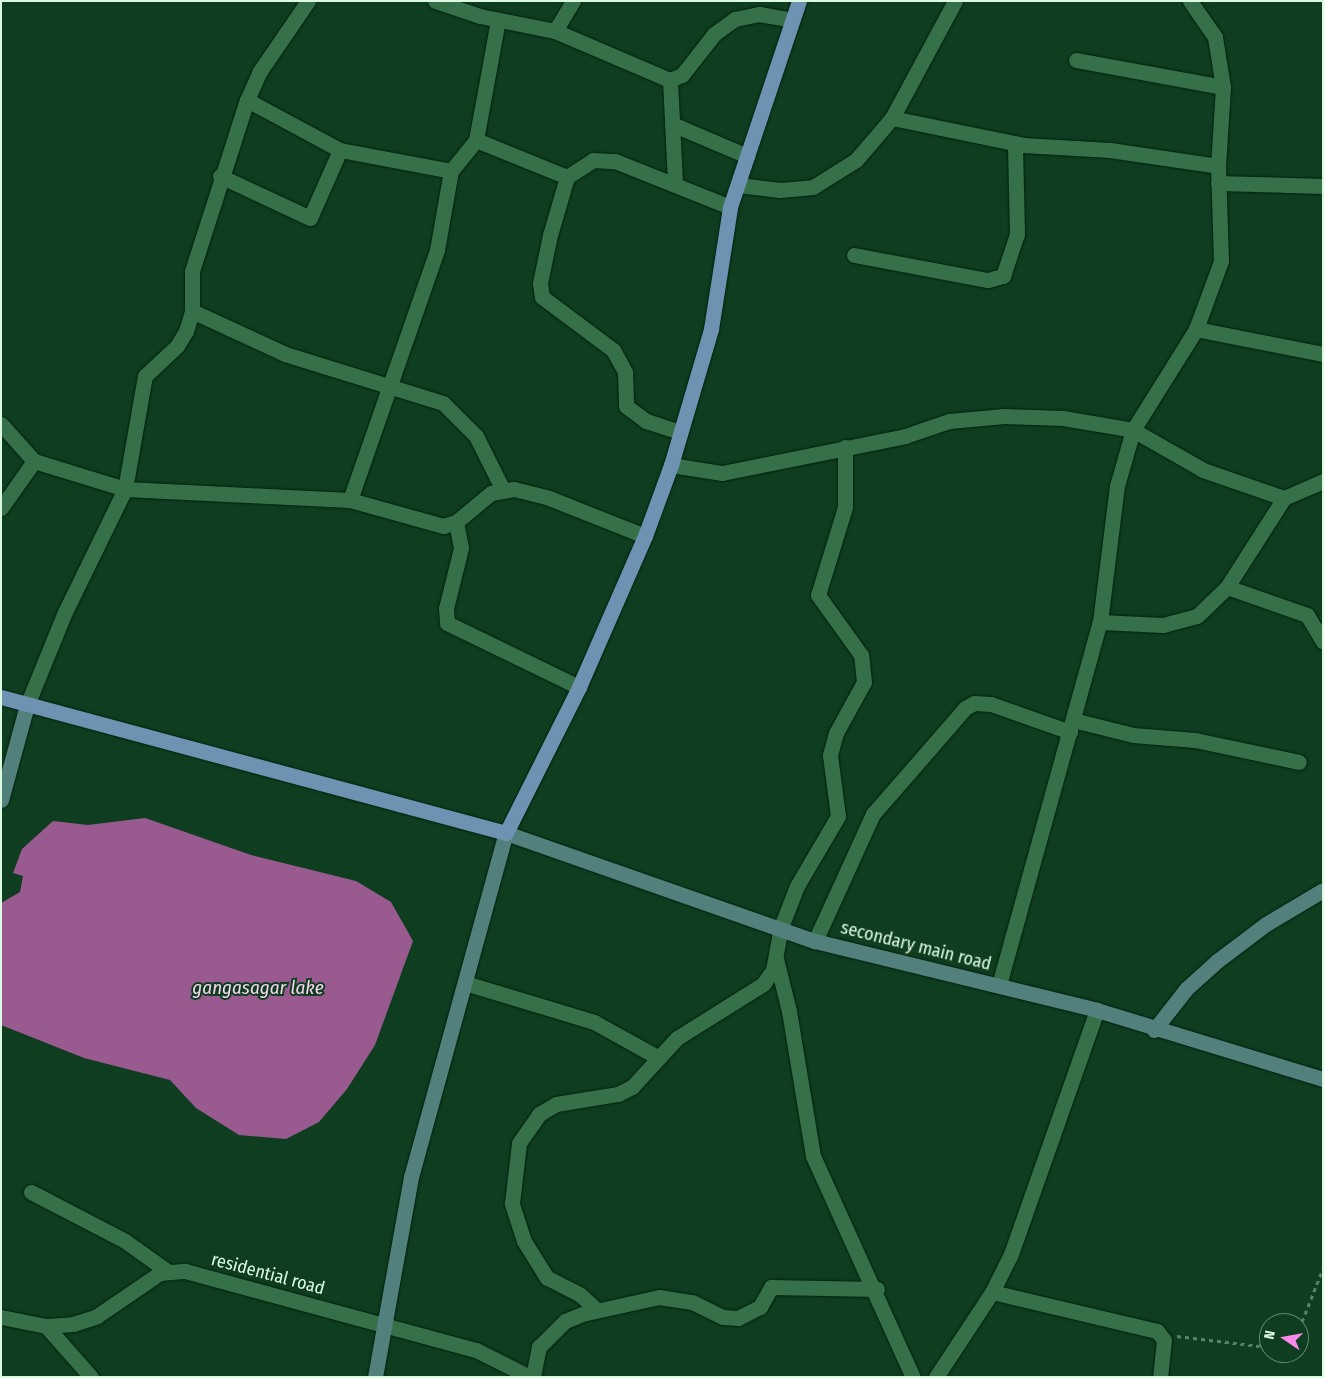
<!DOCTYPE html>
<style>
body{margin:0}
#map{position:relative;width:1324px;height:1378px;overflow:hidden;background:#0f3d20;font-family:"Fira Sans Condensed",sans-serif}
div>[style]{position:absolute}
.water>*{inset:0;background:#985a8f}
.path>*{height:2.5px;margin-top:-1.25px;transform-origin:0;background:repeating-linear-gradient(90deg,#588165 0 4px,transparent 0 8px)}
.roads{filter:drop-shadow(0 0 1px #02210d) drop-shadow(0 0 1px #02210d)}
.street>*{height:15px;margin:-7.5px;padding:0 7.5px;transform-origin:7.5px;border-radius:7.5px;background:#367048}
.secondary>*{height:15px;margin:-7.5px;padding:0 7.5px;transform-origin:7.5px;border-radius:7.5px;background:#52817d}
.primary>*{height:15px;margin:-7.5px;padding:0 7.5px;transform-origin:7.5px;border-radius:7.5px;background:#6e92b2}
span{translate:-50% -50%;white-space:nowrap;text-align:center;line-height:1.15;-webkit-text-stroke:4px #0f3d20;paint-order:stroke}
.street-label{font-size:18px;color:#dcfae2}
.water-label{font-size:19px;color:#f9d5f2;font-style:italic}
.frame{position:absolute;inset:0;border:2px solid #dcfae2;pointer-events:none}
.north{position:absolute;left:1259px;top:1313px;width:50px;height:50px;box-sizing:border-box;background:#0f3d20;border:1px solid #61896e;border-radius:50%;rotate:282deg;font-size:14px;font-weight:700;line-height:20px;text-align:center;color:#dcfae2}
.north::after{content:'';display:block;margin:auto;width:18px;height:22px;background:#f888ea;clip-path:polygon(50% 0,100% 100%,50% 72%,0 100%)}
</style>
<div id="map">
<div class="water">
<i style="clip-path:polygon(145px 818px,251px 855px,356px 881px,391px 902px,413px 941px,375px 1045px,347px 1089px,319px 1122px,286px 1139px,239px 1135px,196px 1108px,170px 1080px,84px 1058px,1px 1025px,1px 903px,20px 892px,23px 876px,13px 873px,22px 849px,53px 821px,88px 825px)"></i>
</div>
<div class="path">
<i style="left:1299px;top:1329px;width:66px;rotate:-68.5deg"></i>
<i style="left:1177px;top:1336px;width:83px;rotate:7deg"></i>
<i style="left:1259px;top:1346px;width:11px;rotate:-27deg"></i>
</div>
<div class="roads">
<div class="street">
<i style="left:435px;top:1px;width:47px;rotate:18.4deg"></i>
<i style="left:480px;top:16px;width:76px;rotate:11.3deg"></i>
<i style="left:555px;top:31px;width:125px;rotate:23.1deg"></i>
<i style="left:670px;top:80px;width:13px;rotate:-23deg"></i>
<i style="left:682px;top:75px;width:52px;rotate:-52deg"></i>
<i style="left:714px;top:34px;width:26px;rotate:-36deg"></i>
<i style="left:735px;top:19px;width:25px;rotate:-12deg"></i>
<i style="left:759px;top:14px;width:34px;rotate:10deg"></i>
<i style="left:1190px;top:1px;width:44px;rotate:55.2deg"></i>
<i style="left:1215px;top:37px;width:51px;rotate:80.9deg"></i>
<i style="left:1223px;top:87px;width:79px;rotate:93.6deg"></i>
<i style="left:1218px;top:166px;width:95px;rotate:88.2deg"></i>
<i style="left:1221px;top:261px;width:72px;rotate:110.2deg"></i>
<i style="left:1196px;top:329px;width:129px;rotate:11.1deg"></i>
<i style="left:555px;top:31px;width:35px;rotate:-59deg"></i>
<i style="left:1076px;top:60px;width:149px;rotate:10.4deg"></i>
<i style="left:670px;top:80px;width:101px;rotate:87.2deg"></i>
<i style="left:247px;top:100px;width:106px;rotate:28.3deg"></i>
<i style="left:340px;top:150px;width:113px;rotate:10.7deg"></i>
<i style="left:451px;top:171px;width:40px;rotate:-51deg"></i>
<i style="left:476px;top:140px;width:122px;rotate:-79.6deg"></i>
<i style="left:892px;top:118px;width:133px;rotate:-61.7deg"></i>
<i style="left:672px;top:124px;width:82px;rotate:23.1deg"></i>
<i style="left:476px;top:140px;width:98px;rotate:22.1deg"></i>
<i style="left:567px;top:177px;width:60px;rotate:106.3deg"></i>
<i style="left:550px;top:235px;width:49px;rotate:101.8deg"></i>
<i style="left:540px;top:283px;width:14px;rotate:82deg"></i>
<i style="left:542px;top:297px;width:89px;rotate:36.7deg"></i>
<i style="left:613px;top:350px;width:25px;rotate:61deg"></i>
<i style="left:625px;top:372px;width:34px;rotate:88deg"></i>
<i style="left:626px;top:406px;width:25px;rotate:37deg"></i>
<i style="left:646px;top:421px;width:36px;rotate:18deg"></i>
<i style="left:220px;top:176px;width:99px;rotate:25deg"></i>
<i style="left:310px;top:218px;width:74px;rotate:-66.2deg"></i>
<i style="left:567px;top:177px;width:31px;rotate:-33deg"></i>
<i style="left:593px;top:160px;width:22px;rotate:3deg"></i>
<i style="left:615px;top:161px;width:124px;rotate:21.8deg"></i>
<i style="left:1218px;top:183px;width:105px;rotate:1.6deg"></i>
<i style="left:738px;top:185px;width:42px;rotate:6.8deg"></i>
<i style="left:780px;top:190px;width:33px;rotate:-5deg"></i>
<i style="left:813px;top:187px;width:51px;rotate:-32.1deg"></i>
<i style="left:856px;top:160px;width:55px;rotate:-49.4deg"></i>
<i style="left:892px;top:118px;width:134px;rotate:11.6deg"></i>
<i style="left:1023px;top:145px;width:87px;rotate:3.3deg"></i>
<i style="left:1110px;top:150px;width:109px;rotate:8.4deg"></i>
<i style="left:854px;top:255px;width:136px;rotate:10.6deg"></i>
<i style="left:988px;top:280px;width:16px;rotate:-15deg"></i>
<i style="left:1003px;top:276px;width:44px;rotate:-71.6deg"></i>
<i style="left:1017px;top:234px;width:91px;rotate:-91.3deg"></i>
<i style="left:192px;top:311px;width:102px;rotate:24.8deg"></i>
<i style="left:285px;top:354px;width:165px;rotate:17.2deg"></i>
<i style="left:443px;top:403px;width:47px;rotate:45deg"></i>
<i style="left:476px;top:436px;width:60px;rotate:63.4deg"></i>
<i style="left:1px;top:424px;width:50px;rotate:48.3deg"></i>
<i style="left:34px;top:461px;width:95px;rotate:17.1deg"></i>
<i style="left:125px;top:489px;width:225px;rotate:2.8deg"></i>
<i style="left:350px;top:500px;width:97px;rotate:15.6deg"></i>
<i style="left:443px;top:526px;width:14px;rotate:-17deg"></i>
<i style="left:456px;top:522px;width:45px;rotate:-39.6deg"></i>
<i style="left:491px;top:493px;width:23px;rotate:-10deg"></i>
<i style="left:514px;top:489px;width:36px;rotate:14deg"></i>
<i style="left:549px;top:498px;width:103px;rotate:21.6deg"></i>
<i style="left:671px;top:465px;width:52px;rotate:8.9deg"></i>
<i style="left:722px;top:473px;width:187px;rotate:-11.4deg"></i>
<i style="left:905px;top:436px;width:46px;rotate:-18.8deg"></i>
<i style="left:949px;top:421px;width:55px;rotate:-5.2deg"></i>
<i style="left:1004px;top:416px;width:59px;rotate:1.9deg"></i>
<i style="left:1063px;top:418px;width:71px;rotate:9.7deg"></i>
<i style="left:1133px;top:430px;width:81px;rotate:29.7deg"></i>
<i style="left:1203px;top:470px;width:86px;rotate:19.1deg"></i>
<i style="left:350px;top:500px;width:265px;rotate:-70.8deg"></i>
<i style="left:437px;top:250px;width:80px;rotate:-80deg"></i>
<i style="left:1px;top:508px;width:57px;rotate:-54.9deg"></i>
<i style="left:456px;top:522px;width:26px;rotate:79deg"></i>
<i style="left:461px;top:548px;width:62px;rotate:104deg"></i>
<i style="left:446px;top:608px;width:15px;rotate:86deg"></i>
<i style="left:447px;top:623px;width:147px;rotate:25.9deg"></i>
<i style="left:1227px;top:587px;width:85px;rotate:19.3deg"></i>
<i style="left:1307px;top:615px;width:31px;rotate:59deg"></i>
<i style="left:1100px;top:622px;width:63px;rotate:2.7deg"></i>
<i style="left:1163px;top:625px;width:35px;rotate:-15deg"></i>
<i style="left:1197px;top:616px;width:42px;rotate:-44deg"></i>
<i style="left:1227px;top:587px;width:106px;rotate:-57.4deg"></i>
<i style="left:1284px;top:498px;width:43px;rotate:-23.6deg"></i>
<i style="left:27px;top:705px;width:100px;rotate:-67.8deg"></i>
<i style="left:65px;top:612px;width:137px;rotate:-64deg"></i>
<i style="left:125px;top:489px;width:115px;rotate:-80deg"></i>
<i style="left:145px;top:376px;width:44px;rotate:-43.2deg"></i>
<i style="left:177px;top:346px;width:17px;rotate:-59deg"></i>
<i style="left:186px;top:331px;width:21px;rotate:-73deg"></i>
<i style="left:192px;top:311px;width:40px;rotate:-90deg"></i>
<i style="left:192px;top:271px;width:180px;rotate:-72.2deg"></i>
<i style="left:247px;top:100px;width:32px;rotate:-66deg"></i>
<i style="left:260px;top:71px;width:85px;rotate:-55.6deg"></i>
<i style="left:1073px;top:720px;width:62px;rotate:14deg"></i>
<i style="left:1133px;top:735px;width:62px;rotate:4.6deg"></i>
<i style="left:1195px;top:740px;width:106px;rotate:11.9deg"></i>
<i style="left:815px;top:941px;width:140px;rotate:-65.5deg"></i>
<i style="left:873px;top:814px;width:140px;rotate:-49deg"></i>
<i style="left:965px;top:708px;width:10px;rotate:-29deg"></i>
<i style="left:974px;top:703px;width:17px;rotate:3deg"></i>
<i style="left:991px;top:704px;width:84px;rotate:19.5deg"></i>
<i style="left:776px;top:959px;width:54px;rotate:76deg"></i>
<i style="left:789px;top:1011px;width:147px;rotate:80.6deg"></i>
<i style="left:813px;top:1156px;width:243px;rotate:65.7deg"></i>
<i style="left:465px;top:983px;width:135px;rotate:16.8deg"></i>
<i style="left:594px;top:1022px;width:74px;rotate:29deg"></i>
<i style="left:999px;top:985px;width:377px;rotate:-74.5deg"></i>
<i style="left:1100px;top:622px;width:137px;rotate:-82.9deg"></i>
<i style="left:1117px;top:486px;width:58px;rotate:-74.1deg"></i>
<i style="left:1133px;top:430px;width:119px;rotate:-58deg"></i>
<i style="left:31px;top:1192px;width:106px;rotate:27.5deg"></i>
<i style="left:125px;top:1241px;width:52px;rotate:35.5deg"></i>
<i style="left:992px;top:1292px;width:170px;rotate:13.3deg"></i>
<i style="left:1157px;top:1331px;width:11px;rotate:52deg"></i>
<i style="left:1164px;top:1340px;width:37px;rotate:96deg"></i>
<i style="left:597px;top:1310px;width:24px;rotate:-138deg"></i>
<i style="left:579px;top:1294px;width:36px;rotate:-153deg"></i>
<i style="left:547px;top:1278px;width:44px;rotate:-121.9deg"></i>
<i style="left:524px;top:1241px;width:40px;rotate:-108deg"></i>
<i style="left:512px;top:1203px;width:60px;rotate:-83.3deg"></i>
<i style="left:519px;top:1143px;width:35px;rotate:-55deg"></i>
<i style="left:539px;top:1114px;width:20px;rotate:-30deg"></i>
<i style="left:556px;top:1104px;width:63px;rotate:-9.2deg"></i>
<i style="left:618px;top:1094px;width:16px;rotate:-27deg"></i>
<i style="left:632px;top:1087px;width:67px;rotate:-47.4deg"></i>
<i style="left:677px;top:1038px;width:102px;rotate:-32.1deg"></i>
<i style="left:763px;top:984px;width:17px;rotate:-54deg"></i>
<i style="left:773px;top:970px;width:44px;rotate:-79.5deg"></i>
<i style="left:781px;top:927px;width:44px;rotate:-68.7deg"></i>
<i style="left:797px;top:886px;width:81px;rotate:-59.6deg"></i>
<i style="left:838px;top:816px;width:62px;rotate:-97.5deg"></i>
<i style="left:830px;top:755px;width:23px;rotate:-75deg"></i>
<i style="left:836px;top:733px;width:58px;rotate:-61.2deg"></i>
<i style="left:864px;top:682px;width:27px;rotate:-96deg"></i>
<i style="left:861px;top:655px;width:74px;rotate:-125.6deg"></i>
<i style="left:818px;top:595px;width:92px;rotate:-72.9deg"></i>
<i style="left:845px;top:507px;width:60px;rotate:-90deg"></i>
<i style="left:1px;top:1317px;width:46px;rotate:11.3deg"></i>
<i style="left:46px;top:1326px;width:27px;rotate:-4deg"></i>
<i style="left:73px;top:1324px;width:25px;rotate:-18deg"></i>
<i style="left:97px;top:1316px;width:76px;rotate:-34.3deg"></i>
<i style="left:160px;top:1273px;width:25px;rotate:-5deg"></i>
<i style="left:185px;top:1271px;width:302px;rotate:15.2deg"></i>
<i style="left:476px;top:1350px;width:60px;rotate:26.6deg"></i>
<i style="left:46px;top:1326px;width:68px;rotate:48.6deg"></i>
<i style="left:533px;top:1377px;width:31px;rotate:-79deg"></i>
<i style="left:539px;top:1347px;width:37px;rotate:-45deg"></i>
<i style="left:565px;top:1321px;width:18px;rotate:-22deg"></i>
<i style="left:582px;top:1314px;width:79px;rotate:-12.4deg"></i>
<i style="left:659px;top:1297px;width:33px;rotate:9deg"></i>
<i style="left:692px;top:1302px;width:34px;rotate:26deg"></i>
<i style="left:723px;top:1317px;width:15px;rotate:4deg"></i>
<i style="left:738px;top:1318px;width:25px;rotate:-27deg"></i>
<i style="left:760px;top:1307px;width:23px;rotate:-61deg"></i>
<i style="left:771px;top:1287px;width:106px;rotate:1.1deg"></i>
<i style="left:936px;top:1377px;width:102px;rotate:-56.6deg"></i>
<i style="left:992px;top:1292px;width:42px;rotate:-63.4deg"></i>
<i style="left:1011px;top:1254px;width:259px;rotate:-70.6deg"></i>
</div>
<div class="secondary">
<i style="left:1px;top:800px;width:98px;rotate:-74.7deg"></i>
<i style="left:1154px;top:1030px;width:52px;rotate:-52deg"></i>
<i style="left:1186px;top:989px;width:42px;rotate:-42.1deg"></i>
<i style="left:1217px;top:961px;width:61px;rotate:-37.1deg"></i>
<i style="left:1266px;top:924px;width:66px;rotate:-30.8deg"></i>
<i style="left:375px;top:1377px;width:203px;rotate:-79.8deg"></i>
<i style="left:411px;top:1177px;width:357px;rotate:-74.6deg"></i>
<i style="left:506px;top:833px;width:327px;rotate:19.3deg"></i>
<i style="left:815px;top:941px;width:290px;rotate:13.7deg"></i>
<i style="left:1097px;top:1010px;width:236px;rotate:17deg"></i>
</div>
<div class="primary">
<i style="left:1px;top:697px;width:523px;rotate:15.07deg"></i>
<i style="left:506px;top:833px;width:163px;rotate:-63.4deg"></i>
<i style="left:579px;top:687px;width:165px;rotate:-66.4deg"></i>
<i style="left:645px;top:536px;width:76px;rotate:-69.9deg"></i>
<i style="left:671px;top:465px;width:142px;rotate:-73.6deg"></i>
<i style="left:711px;top:329px;width:123px;rotate:-81.1deg"></i>
<i style="left:730px;top:207px;width:217px;rotate:-71.5deg"></i>
</div>
</div>
<div class="street-label">
<span style="left:916px;top:946px;rotate:14deg">secondary main road</span>
<span style="left:268px;top:1274px;rotate:15deg">residential road</span>
</div>
<div class="water-label">
<span style="left:258px;top:988px">gangasagar lake</span>
</div>
<div class="frame"></div>
<div class="north">N</div>
</div>
